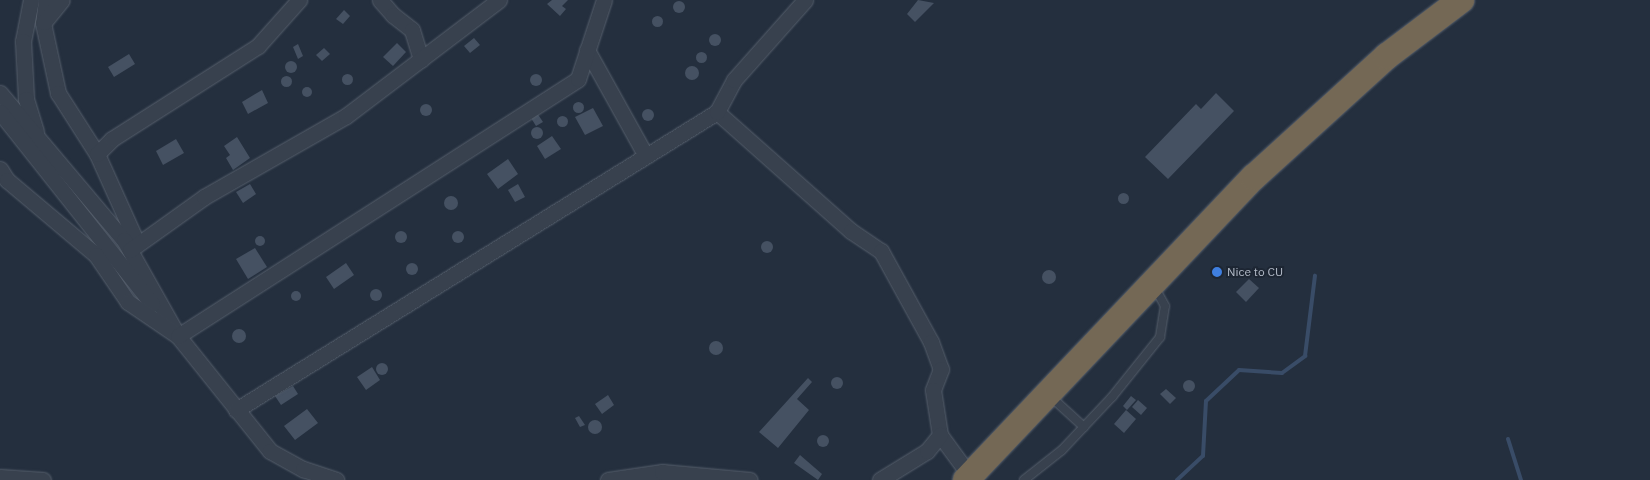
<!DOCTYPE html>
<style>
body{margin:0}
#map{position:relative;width:1650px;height:480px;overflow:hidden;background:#242f3e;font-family:"IBM Plex Sans",sans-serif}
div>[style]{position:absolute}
.stream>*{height:4px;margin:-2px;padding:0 2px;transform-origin:2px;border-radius:2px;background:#394c67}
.building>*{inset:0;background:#455162}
.round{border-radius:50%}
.roads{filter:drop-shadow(0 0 1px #565f6c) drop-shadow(0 0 1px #565f6c)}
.lane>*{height:8px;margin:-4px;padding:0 4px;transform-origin:4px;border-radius:4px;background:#38414e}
.street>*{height:15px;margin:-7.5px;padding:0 7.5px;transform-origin:7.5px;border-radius:7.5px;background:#38414e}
.highway>*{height:26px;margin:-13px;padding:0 13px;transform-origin:13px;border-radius:13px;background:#746855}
.dots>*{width:14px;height:14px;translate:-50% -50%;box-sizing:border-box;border:2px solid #1d2633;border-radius:50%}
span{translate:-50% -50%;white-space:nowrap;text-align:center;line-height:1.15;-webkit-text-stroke:4px #1d2633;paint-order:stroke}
.poi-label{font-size:12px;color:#b4bcc9}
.left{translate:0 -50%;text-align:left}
</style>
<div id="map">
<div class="stream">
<i style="left:1508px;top:439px;width:43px;rotate:72.4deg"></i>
<i style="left:1177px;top:480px;width:35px;rotate:-43deg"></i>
<i style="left:1203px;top:456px;width:55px;rotate:-86.9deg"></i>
<i style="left:1206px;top:401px;width:45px;rotate:-43.2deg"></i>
<i style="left:1239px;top:370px;width:43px;rotate:4deg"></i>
<i style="left:1282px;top:373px;width:29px;rotate:-36deg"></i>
<i style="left:1305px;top:356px;width:81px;rotate:-82.9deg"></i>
</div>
<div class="building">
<i style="clip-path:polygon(552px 0,568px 0,562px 6px,566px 9px,560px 16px,547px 4px)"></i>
<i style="clip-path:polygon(918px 0,934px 3px,915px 22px,907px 14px)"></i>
<i class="round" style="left:673px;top:1px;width:12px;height:12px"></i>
<i style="clip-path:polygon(344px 10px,350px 16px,343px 24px,336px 19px)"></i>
<i class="round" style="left:651.5px;top:15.5px;width:11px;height:11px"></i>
<i class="round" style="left:709px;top:34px;width:12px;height:12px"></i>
<i style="clip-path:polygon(474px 38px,480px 45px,470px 53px,464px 46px)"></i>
<i style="clip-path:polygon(397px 43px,406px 52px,393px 66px,383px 57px)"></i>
<i style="clip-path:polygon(298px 44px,303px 56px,298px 59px,293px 47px)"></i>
<i style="clip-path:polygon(324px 48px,330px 54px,322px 61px,316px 55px)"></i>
<i class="round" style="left:695.5px;top:51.5px;width:11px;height:11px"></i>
<i style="clip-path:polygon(129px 54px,135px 64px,114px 77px,108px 67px)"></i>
<i class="round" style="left:285px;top:61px;width:12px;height:12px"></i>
<i class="round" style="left:685px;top:66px;width:14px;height:14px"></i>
<i class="round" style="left:341.5px;top:73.5px;width:11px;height:11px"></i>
<i class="round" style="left:530px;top:74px;width:12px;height:12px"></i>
<i class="round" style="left:280.5px;top:75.5px;width:11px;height:11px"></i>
<i class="round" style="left:302px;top:87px;width:10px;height:10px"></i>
<i style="clip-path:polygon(262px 90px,268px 103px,248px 114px,242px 102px)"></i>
<i style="clip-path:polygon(1216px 93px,1234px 111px,1168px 179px,1145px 157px,1196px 104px,1201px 109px)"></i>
<i class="round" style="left:572.5px;top:101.5px;width:11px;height:11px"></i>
<i class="round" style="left:420px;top:104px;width:12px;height:12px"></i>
<i style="clip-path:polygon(593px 108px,603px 126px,585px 135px,575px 117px)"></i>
<i class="round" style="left:642px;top:109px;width:12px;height:12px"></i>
<i style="clip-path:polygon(537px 113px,543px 122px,536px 126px,531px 118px)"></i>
<i class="round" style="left:556.5px;top:115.5px;width:11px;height:11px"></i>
<i class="round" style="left:531px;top:127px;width:12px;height:12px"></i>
<i style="clip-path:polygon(552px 136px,561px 149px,545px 159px,537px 146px)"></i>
<i style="clip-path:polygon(237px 137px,250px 158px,233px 170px,226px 158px,230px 155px,224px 146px)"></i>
<i style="clip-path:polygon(176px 139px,184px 153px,163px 165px,156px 151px)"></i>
<i style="clip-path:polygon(508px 159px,518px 174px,498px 189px,487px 174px)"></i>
<i style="clip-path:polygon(250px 184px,256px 194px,243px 203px,236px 192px)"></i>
<i style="clip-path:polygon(518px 184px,525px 197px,515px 202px,508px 190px)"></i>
<i class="round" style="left:1117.5px;top:192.5px;width:11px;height:11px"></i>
<i class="round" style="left:444px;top:196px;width:14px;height:14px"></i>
<i class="round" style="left:452px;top:231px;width:12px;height:12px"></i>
<i class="round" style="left:395px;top:231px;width:12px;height:12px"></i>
<i class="round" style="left:255px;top:236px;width:10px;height:10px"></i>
<i class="round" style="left:761px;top:241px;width:12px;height:12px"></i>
<i style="clip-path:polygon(255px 248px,267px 267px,248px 279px,236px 259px)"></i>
<i class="round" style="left:406px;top:263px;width:12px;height:12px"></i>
<i style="clip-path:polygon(346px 263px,354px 275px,334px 289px,326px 277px)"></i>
<i class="round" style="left:1042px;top:270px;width:14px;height:14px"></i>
<i style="clip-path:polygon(1249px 279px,1259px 288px,1246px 302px,1236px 292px)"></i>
<i class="round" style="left:370px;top:289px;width:12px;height:12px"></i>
<i class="round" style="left:291px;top:291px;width:10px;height:10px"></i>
<i class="round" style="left:232px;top:329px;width:14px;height:14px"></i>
<i class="round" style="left:709px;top:341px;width:14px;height:14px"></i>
<i class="round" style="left:376px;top:363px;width:12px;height:12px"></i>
<i style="clip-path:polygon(372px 367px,380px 380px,366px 390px,357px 377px)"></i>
<i class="round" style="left:831px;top:377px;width:12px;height:12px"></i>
<i style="clip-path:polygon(808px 378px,812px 382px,797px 399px,809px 410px,778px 448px,759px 432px)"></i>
<i class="round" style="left:1183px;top:380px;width:12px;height:12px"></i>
<i style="clip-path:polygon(293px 386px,298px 394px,281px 405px,275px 396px)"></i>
<i style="clip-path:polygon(1166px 389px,1176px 398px,1170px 404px,1160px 394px)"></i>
<i style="clip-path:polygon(608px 395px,614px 405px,602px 414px,595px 404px)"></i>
<i style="clip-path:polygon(1131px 396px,1136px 400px,1127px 410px,1123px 406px)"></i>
<i style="clip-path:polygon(1138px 400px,1147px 408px,1141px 415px,1132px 407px)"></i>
<i style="clip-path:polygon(307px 409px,318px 423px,295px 440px,284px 426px)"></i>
<i style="clip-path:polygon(1126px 410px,1136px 419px,1124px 433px,1114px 424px)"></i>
<i style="clip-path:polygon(579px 416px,585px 425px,580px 427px,575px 418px)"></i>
<i class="round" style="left:588px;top:420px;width:14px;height:14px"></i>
<i class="round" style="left:817px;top:435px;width:12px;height:12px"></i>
<i style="clip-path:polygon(800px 455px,822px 474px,818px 480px,794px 463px)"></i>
</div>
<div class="roads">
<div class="lane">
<i style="left:1050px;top:396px;width:46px;rotate:42.4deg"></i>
<i style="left:1024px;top:480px;width:48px;rotate:-38.3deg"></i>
<i style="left:1062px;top:450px;width:73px;rotate:-46.7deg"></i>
<i style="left:1112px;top:397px;width:77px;rotate:-51.3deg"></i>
<i style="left:1160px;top:337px;width:31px;rotate:-81deg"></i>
<i style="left:1165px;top:306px;width:21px;rotate:-119deg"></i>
</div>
<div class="street">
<i style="left:31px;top:0;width:42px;rotate:101deg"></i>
<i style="left:23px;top:41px;width:58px;rotate:87deg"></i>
<i style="left:26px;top:99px;width:34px;rotate:73deg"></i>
<i style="left:46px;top:0;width:23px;rotate:97deg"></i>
<i style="left:43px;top:23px;width:72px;rotate:77.9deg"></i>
<i style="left:58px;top:93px;width:72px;rotate:57.4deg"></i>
<i style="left:97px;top:154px;width:98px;rotate:65.8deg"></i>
<i style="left:380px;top:0;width:20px;rotate:49deg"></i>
<i style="left:393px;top:15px;width:24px;rotate:38deg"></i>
<i style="left:412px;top:30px;width:31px;rotate:73deg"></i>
<i style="left:44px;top:22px;width:28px;rotate:-51deg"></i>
<i style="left:587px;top:50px;width:121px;rotate:60.9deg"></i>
<i style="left:0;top:93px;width:192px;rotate:49.9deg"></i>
<i style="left:124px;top:240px;width:110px;rotate:60.6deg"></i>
<i style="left:178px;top:336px;width:147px;rotate:51.3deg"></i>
<i style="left:270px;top:451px;width:38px;rotate:29deg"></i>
<i style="left:303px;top:469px;width:35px;rotate:18deg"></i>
<i style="left:0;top:112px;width:245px;rotate:51.6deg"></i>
<i style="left:717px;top:112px;width:179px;rotate:41.6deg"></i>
<i style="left:851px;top:231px;width:36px;rotate:34deg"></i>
<i style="left:881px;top:251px;width:104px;rotate:61.2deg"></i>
<i style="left:931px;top:342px;width:29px;rotate:70deg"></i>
<i style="left:941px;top:369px;width:22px;rotate:111deg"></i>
<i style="left:933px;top:390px;width:46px;rotate:81.2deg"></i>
<i style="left:940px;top:435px;width:51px;rotate:53.8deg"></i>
<i style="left:97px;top:154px;width:21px;rotate:-45deg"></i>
<i style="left:112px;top:139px;width:173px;rotate:-32.5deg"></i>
<i style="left:258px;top:46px;width:62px;rotate:-48.3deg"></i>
<i style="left:0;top:169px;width:13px;rotate:58deg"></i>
<i style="left:7px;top:180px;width:116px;rotate:40.1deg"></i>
<i style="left:96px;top:255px;width:57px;rotate:55.8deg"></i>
<i style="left:128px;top:302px;width:60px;rotate:34.2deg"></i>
<i style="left:178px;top:336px;width:475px;rotate:-32.7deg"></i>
<i style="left:578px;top:79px;width:83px;rotate:-71.8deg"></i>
<i style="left:130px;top:250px;width:91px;rotate:-35.6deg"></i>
<i style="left:204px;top:197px;width:163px;rotate:-29.7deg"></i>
<i style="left:346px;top:116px;width:192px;rotate:-37.2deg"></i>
<i style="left:236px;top:410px;width:566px;rotate:-31.78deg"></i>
<i style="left:717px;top:112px;width:36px;rotate:-62deg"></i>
<i style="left:734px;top:80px;width:107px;rotate:-48.4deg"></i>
<i style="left:0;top:477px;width:43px;rotate:4deg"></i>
<i style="left:608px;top:480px;width:55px;rotate:-8.4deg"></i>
<i style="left:662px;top:472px;width:88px;rotate:5.2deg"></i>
<i style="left:880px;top:480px;width:55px;rotate:-31.7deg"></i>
<i style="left:927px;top:451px;width:21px;rotate:-51deg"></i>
</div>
<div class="highway">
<i style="left:966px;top:480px;width:418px;rotate:-46.5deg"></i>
<i style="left:1254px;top:177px;width:180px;rotate:-42.3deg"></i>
<i style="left:1387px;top:56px;width:93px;rotate:-37.1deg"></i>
</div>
</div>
<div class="dots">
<i style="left:1217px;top:272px;background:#3f7fe0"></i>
</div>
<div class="poi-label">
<span class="left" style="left:1227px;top:272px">Nice to CU</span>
</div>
</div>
